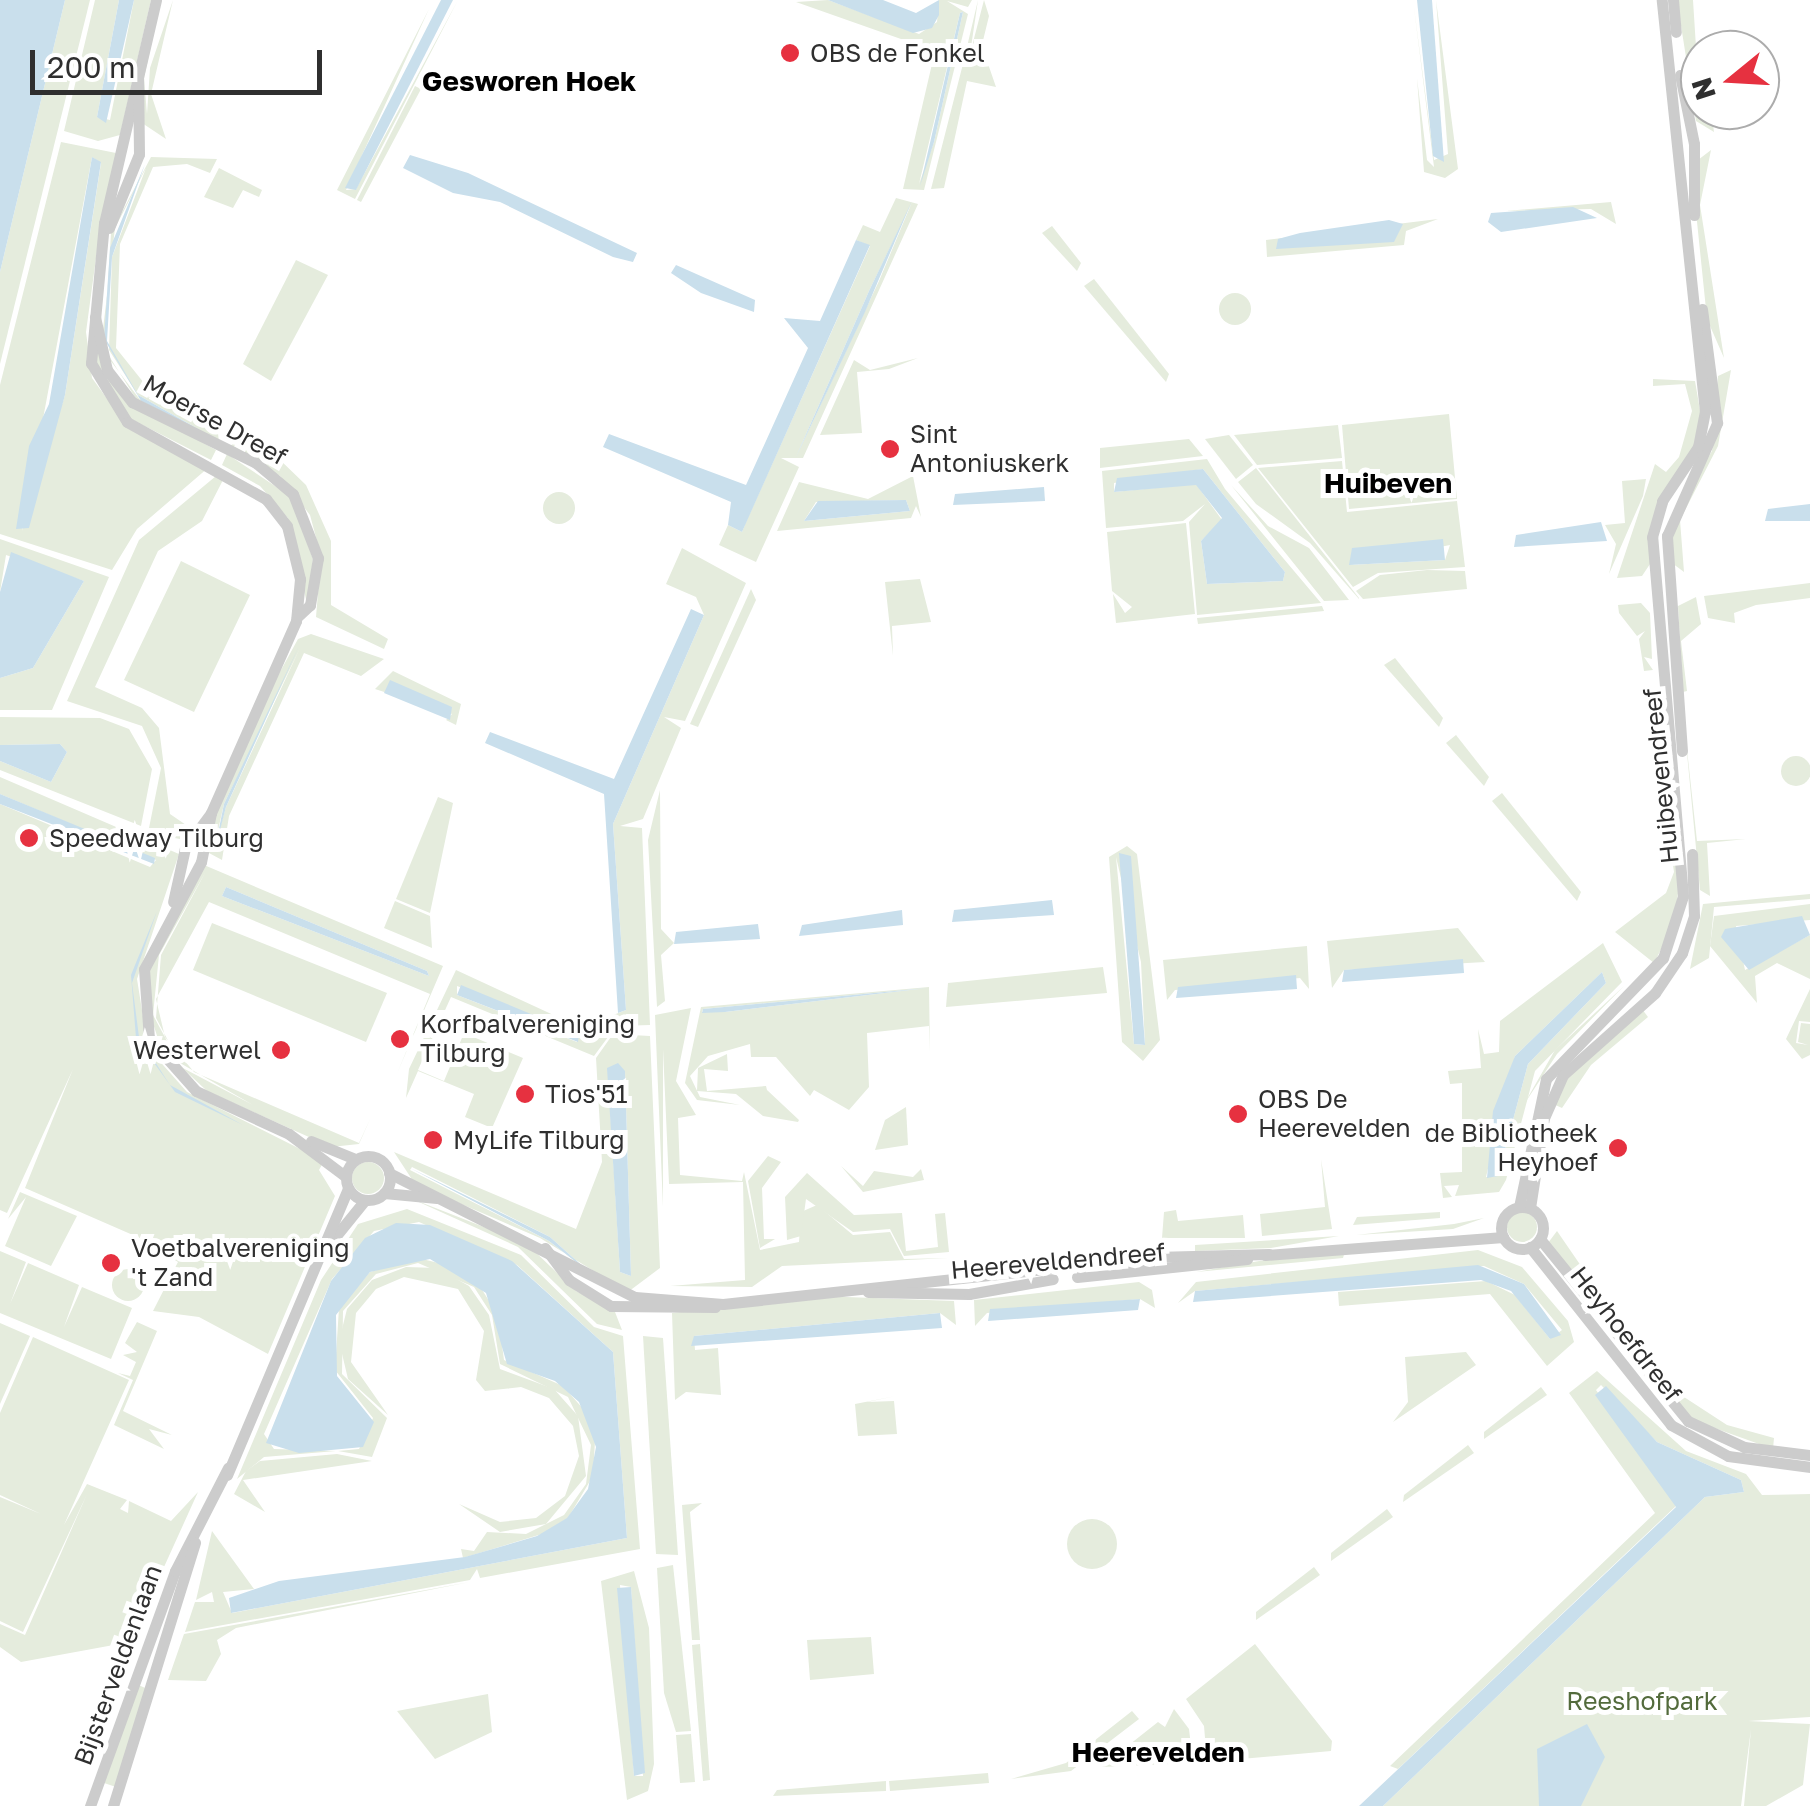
<!DOCTYPE html>
<style>
body{margin:0}
#map{position:relative;width:1810px;height:1806px;overflow:hidden;background:#fff;font-family:"Golos Text",sans-serif}
div>[style]{position:absolute}
.green>*{inset:0;background:#e5ecdd}
.round{border-radius:50%}
.water>*{inset:0;background:#c9dfec}
.minor>*{height:11px;margin:-5.5px;padding:0 5.5px;transform-origin:5.5px;border-radius:5.5px;background:#ccc}
.minor>.ring{margin:-5.5px;padding:0;box-sizing:content-box;background:none;border:11px solid #ccc;border-radius:50%}
.dots>*{width:28px;height:28px;translate:-50% -50%;box-sizing:border-box;border:5px solid #fff;border-radius:50%}
span{translate:-50% -50%;white-space:nowrap;text-align:center;line-height:1.15;-webkit-text-stroke:10px #fff;paint-order:stroke}
.poi-label{font-size:25px;color:#2f2f2f}
.left{translate:0 -50%;text-align:left}
.right{translate:-100% -50%;text-align:right}
.street-label{font-size:25px;color:#2f2f2f}
.park-label{font-size:25px;color:#536b3c}
.neighbourhood-label{font-size:28px;color:#000;font-weight:700}
.north{position:absolute;left:1680px;top:30px;width:100px;height:100px;box-sizing:border-box;background:#fff;border:2px solid #acacac;border-radius:50%;rotate:252deg;font-size:28px;font-weight:700;line-height:40px;text-align:center;color:#2f2f2f}
.north::after{content:'';display:block;margin:auto;width:35px;height:45px;background:#e63140;clip-path:polygon(50% 0,100% 100%,50% 72%,0 100%)}
.scale{position:absolute;left:30px;top:50px;width:292px;height:45px;box-sizing:border-box;border:5px solid #2f2f2f;border-top:0;padding-left:12px;font-size:30px;line-height:35px;white-space:nowrap;color:#2f2f2f;-webkit-text-stroke:8px #fff;paint-order:stroke}
</style>
<div id="map">
<div class="green">
<i style="clip-path:polygon(65px 0,90px 0,0 364px,0 272px)"></i>
<i style="clip-path:polygon(95px 0,119px 0,97px 117px,110px 120px,134px 0,151px 0,120px 135px,98px 141px,64px 131px)"></i>
<i style="clip-path:polygon(161px 0,144px 78px,147px 114px,150px 68px,173px 0,151px 94px,166px 139px,142px 123px,142px 76px)"></i>
<i style="clip-path:polygon(458px 0,355px 199px,337px 190px,429px 9px,346px 190px,356px 189px)"></i>
<i style="clip-path:polygon(evenodd,828px 0,919px 34px,937px 22px,939px 0,972px 0,968px 7px,947px 1px,968px 14px,924px 190px,903px 189px,935px 51px,796px 2px,828px 0,963px 12px,934px 142px,919px 184px,960px 13px,963px 12px)"></i>
<i style="clip-path:polygon(978px 0,970px 54px,984px 0,989px 16px,979px 57px,971px 55px,966px 51px)"></i>
<i style="clip-path:polygon(1413px 0,1434px 160px,1448px 154px,1436px 0,1458px 169px,1445px 178px,1424px 172px,1417px 78px,1427px 160px,1434px 167px)"></i>
<i style="clip-path:polygon(1677px 0,1693px 0,1700px 110px,1711px 110px,1714px 132px,1696px 121px)"></i>
<i style="clip-path:polygon(965px 56px,986px 58px,996px 87px,967px 81px,944px 188px,931px 189px)"></i>
<i style="clip-path:polygon(415px 86px,421px 89px,361px 202px,357px 200px)"></i>
<i style="clip-path:polygon(evenodd,61px 142px,121px 154px,99px 236px,86px 332px,92px 378px,129px 429px,209px 467px,137px 529px,112px 570px,0 534px,0 385px,61px 142px,92px 157px,101px 163px,65px 395px,22px 531px,92px 157px)"></i>
<i style="clip-path:polygon(1711px 150px,1700px 205px,1724px 358px,1707px 319px,1696px 212px,1698px 160px)"></i>
<i style="clip-path:polygon(evenodd,151px 157px,217px 159px,210px 173px,187px 164px,153px 167px,120px 244px,116px 348px,160px 403px,208px 425px,216px 413px,219px 443px,138px 402px,104px 348px,111px 233px,151px 157px,146px 168px,112px 257px,109px 350px,138px 395px,207px 434px,141px 401px,110px 360px,103px 329px,115px 228px,146px 168px)"></i>
<i style="clip-path:polygon(219px 168px,262px 190px,259px 197px,243px 190px,233px 208px,204px 197px)"></i>
<i style="clip-path:polygon(evenodd,896px 198px,918px 204px,803px 458px,781px 458px,799px 467px,756px 562px,719px 545px,728px 525px,742px 532px,746px 522px,870px 246px,856px 240px,863px 225px,880px 232px,896px 198px,912px 202px,879px 281px,796px 457px,869px 291px,912px 202px)"></i>
<i style="clip-path:polygon(1611px 202px,1616px 224px,1591px 209px,1506px 211px)"></i>
<i style="clip-path:polygon(1438px 219px,1406px 231px,1404px 245px,1267px 257px,1266px 240px)"></i>
<i style="clip-path:polygon(1052px 226px,1081px 263px,1077px 271px,1042px 233px)"></i>
<i style="clip-path:polygon(296px 260px,328px 275px,271px 381px,243px 364px)"></i>
<i style="clip-path:polygon(1094px 279px,1169px 374px,1166px 382px,1084px 286px)"></i>
<i class="round" style="left:1219px;top:293px;width:32px;height:32px"></i>
<i style="clip-path:polygon(94px 330px,123px 399px,216px 450px,211px 460px,129px 418px,95px 364px)"></i>
<i style="clip-path:polygon(918px 358px,889px 369px,857px 372px,862px 433px,820px 435px,854px 360px,870px 370px)"></i>
<i style="clip-path:polygon(1731px 370px,1718px 446px,1680px 520px,1684px 572px,1672px 563px,1673px 515px,1712px 451px,1718px 376px)"></i>
<i style="clip-path:polygon(1653px 379px,1695px 381px,1701px 416px,1695px 445px,1664px 492px,1650px 564px,1642px 576px,1617px 578px,1655px 464px,1666px 472px,1679px 457px,1692px 411px,1685px 384px,1653px 386px)"></i>
<i style="clip-path:polygon(1449px 414px,1457px 499px,1349px 509px,1342px 425px)"></i>
<i style="clip-path:polygon(1338px 425px,1342px 458px,1257px 465px,1234px 435px)"></i>
<i style="clip-path:polygon(1229px 435px,1253px 465px,1236px 479px,1205px 439px)"></i>
<i style="clip-path:polygon(1189px 439px,1203px 456px,1100px 468px,1100px 448px)"></i>
<i style="clip-path:polygon(235px 440px,277px 457px,306px 485px,331px 541px,331px 605px,388px 639px,384px 649px,316px 617px,321px 556px,310px 515px,280px 476px,230px 447px)"></i>
<i style="clip-path:polygon(227px 454px,290px 496px,313px 559px,307px 604px,288px 518px,260px 486px,222px 465px)"></i>
<i style="clip-path:polygon(evenodd,1207px 459px,1225px 489px,1321px 603px,1197px 615px,1189px 522px,1205px 504px,1183px 521px,1106px 528px,1102px 471px,1207px 459px,1203px 469px,1285px 572px,1283px 581px,1207px 584px,1201px 541px,1222px 520px,1196px 484px,1114px 492px,1114px 483px,1203px 469px)"></i>
<i style="clip-path:polygon(evenodd,1342px 461px,1347px 512px,1457px 501px,1465px 567px,1378px 573px,1353px 587px,1258px 468px,1342px 461px,1450px 545px,1445px 560px,1349px 565px,1450px 545px)"></i>
<i style="clip-path:polygon(1256px 468px,1359px 598px,1359px 599px,1310px 543px,1256px 504px,1238px 482px)"></i>
<i style="clip-path:polygon(216px 476px,223px 480px,202px 521px,158px 551px,95px 687px,142px 708px,159px 728px,170px 814px,189px 827px,180px 839px,148px 833px,161px 768px,142px 726px,67px 701px,139px 540px)"></i>
<i style="clip-path:polygon(evenodd,913px 476px,921px 517px,916px 506px,911px 518px,777px 531px,799px 482px,868px 499px,913px 476px,816px 502px,906px 500px,910px 511px,804px 521px,816px 502px)"></i>
<i style="clip-path:polygon(1646px 479px,1643px 496px,1609px 574px,1616px 544px,1605px 525px,1625px 523px,1622px 481px)"></i>
<i style="clip-path:polygon(1231px 485px,1268px 526px,1309px 548px,1349px 600px,1324px 601px)"></i>
<i class="round" style="left:543px;top:492px;width:32px;height:32px"></i>
<i style="clip-path:polygon(1186px 523px,1195px 614px,1116px 623px,1113px 594px,1125px 613px,1132px 607px,1112px 591px,1107px 532px)"></i>
<i style="clip-path:polygon(0 539px,109px 577px,52px 710px,0 710px,0 678px,33px 668px,84px 581px,6px 555px,0 592px)"></i>
<i style="clip-path:polygon(682px 548px,746px 583px,685px 721px,664px 717px,681px 728px,643px 819px,620px 826px,642px 828px,650px 1025px,619px 1026px,603px 1019px,626px 1010px,613px 824px,704px 615px,696px 597px,666px 584px)"></i>
<i style="clip-path:polygon(181px 561px,250px 595px,194px 712px,124px 680px)"></i>
<i style="clip-path:polygon(1427px 570px,1465px 571px,1467px 589px,1363px 599px,1356px 591px,1380px 575px)"></i>
<i style="clip-path:polygon(920px 579px,931px 622px,892px 626px,893px 656px,885px 582px)"></i>
<i style="clip-path:polygon(1810px 583px,1810px 598px,1756px 605px,1734px 613px,1735px 623px,1708px 618px,1704px 596px)"></i>
<i style="clip-path:polygon(751px 589px,756px 600px,698px 727px,690px 724px)"></i>
<i style="clip-path:polygon(1696px 597px,1701px 624px,1681px 641px,1687px 691px,1683px 692px,1678px 606px)"></i>
<i style="clip-path:polygon(1641px 603px,1650px 613px,1652px 659px,1644px 657px,1653px 670px,1644px 671px,1639px 639px,1645px 631px,1637px 636px,1619px 613px,1618px 605px)"></i>
<i style="clip-path:polygon(1322px 606px,1324px 611px,1198px 624px,1197px 618px)"></i>
<i style="clip-path:polygon(evenodd,311px 634px,384px 659px,361px 676px,304px 653px,229px 816px,222px 860px,209px 853px,216px 814px,275px 681px,298px 639px,311px 634px,300px 648px,226px 807px,213px 852px,224px 804px,300px 648px)"></i>
<i style="clip-path:polygon(1395px 658px,1443px 718px,1439px 727px,1384px 665px)"></i>
<i style="clip-path:polygon(393px 671px,461px 704px,456px 725px,446px 720px,452px 714px,375px 689px)"></i>
<i style="clip-path:polygon(0 717px,100px 718px,129px 729px,152px 769px,141px 826px,0 770px,0 761px,51px 782px,67px 752px,60px 744px,0 745px)"></i>
<i style="clip-path:polygon(1684px 722px,1697px 841px,1746px 839px,1707px 843px,1710px 896px,1700px 890px)"></i>
<i style="clip-path:polygon(1664px 724px,1683px 861px,1673px 926px,1654px 963px,1615px 932px,1666px 893px,1674px 872px,1657px 755px)"></i>
<i style="clip-path:polygon(1456px 735px,1489px 777px,1484px 786px,1446px 743px)"></i>
<i class="round" style="left:1781px;top:756px;width:30px;height:30px"></i>
<i style="clip-path:polygon(0 777px,179px 854px,137px 979px,148px 1048px,187px 1092px,324px 1161px,319px 1170px,335px 1196px,268px 1354px,199px 1317px,153px 1311px,178px 1262px,167px 1255px,181px 1256px,25px 1188px,73px 1069px,7px 1213px,0 1210px,0 804px,150px 867px,156px 860px,0 794px)"></i>
<i style="clip-path:polygon(660px 790px,661px 929px,674px 943px,661px 955px,665px 1001px,657px 1007px,648px 840px)"></i>
<i style="clip-path:polygon(1502px 793px,1581px 892px,1577px 901px,1492px 801px)"></i>
<i style="clip-path:polygon(438px 797px,453px 803px,430px 913px,396px 899px)"></i>
<i style="clip-path:polygon(evenodd,1127px 846px,1137px 854px,1160px 1040px,1143px 1061px,1122px 1042px,1109px 857px,1127px 846px,1116px 857px,1141px 962px,1145px 1045px,1134px 1044px,1116px 857px)"></i>
<i style="clip-path:polygon(evenodd,204px 865px,443px 966px,396px 1076px,430px 994px,209px 902px,156px 999px,165px 1037px,194px 1072px,359px 1143px,371px 1117px,359px 1144px,331px 1147px,207px 1091px,161px 1048px,148px 1008px,150px 970px,204px 865px,206px 871px,161px 955px,156px 1018px,180px 1063px,253px 1105px,181px 1067px,153px 1015px,159px 955px,206px 871px,204px 865px,226px 887px,427px 971px,429px 976px,222px 896px,226px 887px)"></i>
<i style="clip-path:polygon(1810px 894px,1810px 899px,1714px 907px,1709px 958px,1690px 969px,1703px 904px)"></i>
<i style="clip-path:polygon(395px 901px,430px 916px,432px 948px,384px 928px)"></i>
<i style="clip-path:polygon(1810px 904px,1810px 920px,1736px 926px,1745px 970px,1810px 935px,1810px 979px,1777px 963px,1755px 976px,1757px 1003px,1710px 946px,1714px 916px)"></i>
<i style="clip-path:polygon(212px 923px,387px 993px,366px 1042px,193px 970px)"></i>
<i style="clip-path:polygon(1458px 928px,1485px 962px,1344px 970px,1332px 988px,1327px 941px)"></i>
<i style="clip-path:polygon(evenodd,1603px 943px,1622px 982px,1535px 1071px,1506px 1180px,1499px 1192px,1455px 1196px,1459px 1185px,1444px 1186px,1452px 1197px,1443px 1198px,1440px 1173px,1462px 1172px,1462px 1083px,1450px 1084px,1448px 1071px,1481px 1068px,1478px 1029px,1484px 1054px,1499px 1052px,1500px 1021px,1603px 943px,1602px 972px,1606px 983px,1528px 1064px,1498px 1176px,1486px 1177px,1515px 1056px,1602px 972px)"></i>
<i style="clip-path:polygon(1307px 946px,1309px 989px,1300px 978px,1175px 990px,1167px 1000px,1163px 960px)"></i>
<i style="clip-path:polygon(1103px 967px,1107px 993px,946px 1007px,948px 983px)"></i>
<i style="clip-path:polygon(evenodd,456px 970px,599px 1036px,611px 1033px,594px 1056px,451px 997px,418px 1070px,444px 1081px,464px 1033px,523px 1058px,492px 1128px,465px 1117px,474px 1094px,418px 1071px,406px 1098px,409px 1069px,456px 970px,457px 986px,579px 1034px,577px 1042px,457px 995px,457px 986px)"></i>
<i style="clip-path:polygon(1624px 986px,1557px 1054px,1523px 1106px,1555px 1050px)"></i>
<i style="clip-path:polygon(evenodd,929px 987px,930px 1053px,929px 1026px,867px 1033px,869px 1087px,849px 1110px,814px 1090px,810px 1096px,776px 1057px,751px 1057px,750px 1044px,708px 1056px,690px 1076px,700px 1097px,740px 1105px,697px 1100px,685px 1083px,701px 1007px,929px 987px,927px 988px,725px 1012px,702px 1012px,703px 1009px,927px 988px)"></i>
<i style="clip-path:polygon(1810px 989px,1810px 1022px,1799px 1021px,1796px 1043px,1808px 1045px,1798px 1042px,1801px 1023px,1810px 1024px,1810px 1055px,1802px 1059px,1786px 1039px)"></i>
<i style="clip-path:polygon(691px 1008px,676px 1081px,696px 1115px,678px 1118px,680px 1175px,742px 1181px,744px 1172px,760px 1250px,799px 1242px,801px 1212px,817px 1205px,853px 1235px,890px 1232px,904px 1259px,949px 1258px,782px 1266px,752px 1287px,670px 1286px,745px 1280px,743px 1182px,669px 1184px,663px 1049px,663px 1207px,655px 1015px)"></i>
<i style="clip-path:polygon(1642px 1009px,1648px 1017px,1591px 1065px,1562px 1108px,1551px 1103px,1564px 1078px)"></i>
<i style="clip-path:polygon(evenodd,613px 1034px,650px 1036px,660px 1268px,628px 1292px,540px 1238px,415px 1184px,394px 1152px,576px 1229px,602px 1162px,596px 1058px,613px 1034px,625px 1071px,631px 1276px,620px 1272px,608px 1074px,625px 1071px,613px 1034px,410px 1170px,412px 1167px,550px 1237px,589px 1272px,549px 1241px,410px 1170px)"></i>
<i style="clip-path:polygon(727px 1054px,728px 1071px,704px 1069px,707px 1091px,766px 1086px,767px 1090px,799px 1120px,798px 1122px,763px 1116px,736px 1094px,697px 1091px,698px 1068px)"></i>
<i style="clip-path:polygon(906px 1107px,908px 1145px,875px 1150px,885px 1120px)"></i>
<i style="clip-path:polygon(768px 1156px,781px 1162px,762px 1188px,764px 1239px,775px 1239px,760px 1248px,748px 1181px)"></i>
<i style="clip-path:polygon(1321px 1159px,1332px 1229px,1262px 1236px,1260px 1214px,1325px 1207px)"></i>
<i class="round" style="left:352px;top:1162px;width:32px;height:32px"></i>
<i style="clip-path:polygon(841px 1166px,863px 1186px,874px 1171px,913px 1177px,921px 1169px,924px 1180px,863px 1192px)"></i>
<i style="clip-path:polygon(807px 1173px,854px 1215px,902px 1213px,906px 1251px,938px 1247px,935px 1214px,945px 1213px,949px 1252px,904px 1256px,890px 1229px,853px 1232px,806px 1199px,801px 1236px,787px 1240px,785px 1197px)"></i>
<i style="clip-path:polygon(20px 1192px,77px 1216px,51px 1266px,5px 1246px,26px 1197px,8px 1219px)"></i>
<i style="clip-path:polygon(410px 1198px,527px 1244px,576px 1291px,615px 1312px,622px 1330px,597px 1324px,518px 1247px)"></i>
<i style="clip-path:polygon(407px 1209px,521px 1255px,594px 1327px,623px 1336px,640px 1549px,480px 1578px,477px 1569px,470px 1580px,185px 1632px,195px 1602px,214px 1602px,212px 1592px,196px 1600px,212px 1531px,254px 1589px,223px 1592px,232px 1613px,627px 1538px,613px 1352px,517px 1265px,419px 1222px,374px 1231px,332px 1279px,264px 1434px,274px 1449px,336px 1451px,264px 1457px,237px 1479px,321px 1280px,358px 1224px)"></i>
<i style="clip-path:polygon(1176px 1210px,1178px 1221px,1243px 1215px,1245px 1238px,1162px 1238px,1164px 1212px)"></i>
<i class="round" style="left:1507px;top:1212px;width:30px;height:30px"></i>
<i style="clip-path:polygon(1440px 1212px,1440px 1218px,1353px 1225px,1357px 1217px)"></i>
<i style="clip-path:polygon(1484px 1218px,1453px 1229px,1356px 1235px,1454px 1224px)"></i>
<i style="clip-path:polygon(1557px 1231px,1612px 1311px,1605px 1317px,1548px 1243px)"></i>
<i style="clip-path:polygon(1339px 1236px,1271px 1248px,1195px 1251px,1195px 1245px)"></i>
<i style="clip-path:polygon(1478px 1250px,1522px 1267px,1568px 1321px,1574px 1342px,1547px 1366px,1490px 1294px,1339px 1306px,1338px 1292px,1486px 1281px,1515px 1295px,1550px 1339px,1562px 1330px,1524px 1284px,1484px 1266px,1195px 1291px,1178px 1303px,1196px 1282px)"></i>
<i style="clip-path:polygon(0 1251px,26px 1262px,10px 1304px,28px 1263px,79px 1285px,64px 1327px,82px 1287px,132px 1308px,111px 1359px,0 1313px)"></i>
<i style="clip-path:polygon(1345px 1251px,1343px 1258px,1196px 1272px,1265px 1260px)"></i>
<i style="clip-path:polygon(418px 1258px,455px 1267px,479px 1285px,498px 1315px,504px 1360px,563px 1386px,585px 1411px,595px 1441px,593px 1476px,568px 1518px,542px 1534px,463px 1558px,461px 1549px,474px 1551px,487px 1532px,526px 1534px,564px 1515px,586px 1484px,591px 1445px,568px 1397px,500px 1364px,492px 1315px,474px 1287px,418px 1263px,376px 1274px,343px 1311px,342px 1374px,387px 1418px,372px 1457px,338px 1451px,359px 1449px,373px 1418px,335px 1370px,339px 1308px,370px 1272px)"></i>
<i style="clip-path:polygon(406px 1267px,437px 1268px,469px 1286px,489px 1315px,500px 1369px,554px 1389px,578px 1416px,586px 1476px,546px 1524px,500px 1532px,459px 1504px,500px 1522px,536px 1518px,565px 1496px,579px 1456px,573px 1426px,549px 1398px,521px 1387px,485px 1391px,476px 1380px,484px 1331px,458px 1289px,404px 1277px,376px 1289px,356px 1313px,351px 1362px,388px 1415px,348px 1379px,339px 1341px,347px 1309px,372px 1280px)"></i>
<i class="round" style="left:112px;top:1269px;width:32px;height:32px"></i>
<i style="clip-path:polygon(1139px 1282px,1152px 1290px,1155px 1308px,1140px 1299px,987px 1313px,975px 1326px,974px 1300px)"></i>
<i style="clip-path:polygon(819px 1296px,954px 1301px,956px 1325px,940px 1313px,694px 1336px,695px 1350px,718px 1348px,721px 1395px,686px 1392px,675px 1400px,672px 1313px)"></i>
<i style="clip-path:polygon(137px 1322px,157px 1331px,123px 1411px,172px 1435px,149px 1429px,164px 1449px,114px 1425px,133px 1380px,118px 1373px,130px 1376px,136px 1362px,123px 1355px,137px 1352px,125px 1343px)"></i>
<i style="clip-path:polygon(0 1323px,30px 1336px,0 1404px)"></i>
<i style="clip-path:polygon(643px 1336px,663px 1338px,678px 1555px,656px 1554px)"></i>
<i style="clip-path:polygon(33px 1337px,129px 1380px,64px 1525px,87px 1484px,127px 1500px,120px 1509px,128px 1513px,129px 1501px,171px 1521px,198px 1492px,130px 1642px,21px 1662px,0 1647px,0 1624px,25px 1635px,87px 1494px,23px 1632px,0 1621px,0 1497px,41px 1514px,0 1495px,0 1413px)"></i>
<i style="clip-path:polygon(1637px 1342px,1684px 1397px,1727px 1425px,1774px 1438px,1773px 1449px,1692px 1420px,1629px 1348px)"></i>
<i style="clip-path:polygon(1466px 1352px,1476px 1365px,1393px 1422px,1408px 1402px,1405px 1357px)"></i>
<i style="clip-path:polygon(1597px 1371px,1686px 1451px,1746px 1474px,1762px 1495px,1810px 1494px,1810px 1717px,1748px 1721px,1810px 1724px,1803px 1785px,1766px 1806px,1744px 1806px,1751px 1729px,1741px 1806px,1383px 1806px,1705px 1497px,1744px 1492px,1741px 1480px,1657px 1442px,1601px 1385px,1596px 1390px,1676px 1506px,1398px 1769px,1390px 1766px,1655px 1513px,1569px 1393px)"></i>
<i style="clip-path:polygon(1541px 1387px,1547px 1395px,1484px 1439px,1484px 1432px)"></i>
<i style="clip-path:polygon(896px 1396px,867px 1402px,894px 1401px,897px 1434px,858px 1436px,855px 1404px)"></i>
<i style="clip-path:polygon(1468px 1445px,1474px 1453px,1403px 1502px,1404px 1495px)"></i>
<i style="clip-path:polygon(337px 1454px,372px 1461px,243px 1480px,265px 1512px,234px 1494px,246px 1471px,260px 1461px)"></i>
<i style="clip-path:polygon(702px 1503px,690px 1512px,700px 1640px,692px 1640px,682px 1505px)"></i>
<i style="clip-path:polygon(1387px 1509px,1393px 1517px,1331px 1561px,1331px 1553px)"></i>
<i class="round" style="left:1067px;top:1519px;width:50px;height:50px"></i>
<i style="clip-path:polygon(673px 1565px,691px 1731px,676px 1732px,664px 1693px,657px 1568px)"></i>
<i style="clip-path:polygon(1314px 1567px,1320px 1575px,1256px 1620px,1256px 1612px)"></i>
<i style="clip-path:polygon(evenodd,634px 1571px,649px 1628px,654px 1764px,648px 1791px,627px 1800px,601px 1581px,634px 1571px,620px 1585px,631px 1587px,643px 1776px,634px 1776px,620px 1585px)"></i>
<i style="clip-path:polygon(470px 1582px,236px 1628px,217px 1640px,221px 1654px,206px 1681px,168px 1680px,184px 1634px)"></i>
<i style="clip-path:polygon(871px 1637px,874px 1674px,810px 1680px,807px 1640px)"></i>
<i style="clip-path:polygon(700px 1644px,710px 1780px,703px 1781px,692px 1645px)"></i>
<i style="clip-path:polygon(1255px 1644px,1332px 1741px,1331px 1751px,1207px 1762px,1204px 1726px,1186px 1699px)"></i>
<i style="clip-path:polygon(136px 1684px,150px 1690px,116px 1787px,101px 1782px)"></i>
<i style="clip-path:polygon(488px 1694px,492px 1732px,435px 1759px,397px 1711px)"></i>
<i style="clip-path:polygon(1174px 1709px,1189px 1729px,1193px 1763px,1101px 1767px,1158px 1722px,1165px 1727px)"></i>
<i style="clip-path:polygon(1132px 1711px,1139px 1719px,1071px 1771px,1011px 1779px,1066px 1763px)"></i>
<i style="clip-path:polygon(691px 1734px,695px 1782px,680px 1783px,676px 1735px)"></i>
<i style="clip-path:polygon(988px 1773px,989px 1783px,890px 1791px,889px 1781px)"></i>
<i style="clip-path:polygon(886px 1781px,886px 1791px,773px 1796px,777px 1790px)"></i>
</div>
<div class="water">
<i style="clip-path:polygon(0 0,65px 0,0 272px)"></i>
<i style="clip-path:polygon(119px 0,134px 0,106px 123px,97px 117px)"></i>
<i style="clip-path:polygon(441px 0,453px 0,356px 190px,345px 188px)"></i>
<i style="clip-path:polygon(828px 0,883px 0,916px 13px,939px 0,939px 15px,932px 28px,913px 33px)"></i>
<i style="clip-path:polygon(1417px 0,1432px 0,1444px 162px,1433px 156px)"></i>
<i style="clip-path:polygon(963px 12px,934px 142px,920px 186px,960px 13px)"></i>
<i style="clip-path:polygon(410px 155px,468px 173px,637px 253px,633px 262px,613px 257px,500px 202px,453px 193px,403px 168px)"></i>
<i style="clip-path:polygon(92px 157px,101px 162px,65px 395px,29px 528px,16px 529px,29px 446px,49px 404px)"></i>
<i style="clip-path:polygon(145px 164px,112px 257px,107px 341px,138px 395px,207px 434px,141px 401px,104px 339px,110px 248px)"></i>
<i style="clip-path:polygon(912px 201px,865px 312px,796px 457px,869px 291px)"></i>
<i style="clip-path:polygon(1573px 207px,1597px 218px,1501px 232px,1488px 222px,1491px 213px)"></i>
<i style="clip-path:polygon(1389px 220px,1403px 224px,1394px 242px,1276px 249px,1278px 239px,1300px 233px)"></i>
<i style="clip-path:polygon(856px 240px,870px 245px,742px 532px,728px 525px,731px 502px,603px 447px,609px 434px,746px 485px,808px 348px,784px 318px,820px 321px)"></i>
<i style="clip-path:polygon(676px 265px,755px 300px,754px 312px,701px 293px,671px 273px)"></i>
<i style="clip-path:polygon(1203px 469px,1285px 572px,1283px 581px,1207px 584px,1201px 541px,1222px 518px,1196px 485px,1114px 492px,1117px 478px)"></i>
<i style="clip-path:polygon(1044px 487px,1045px 501px,953px 505px,955px 494px)"></i>
<i style="clip-path:polygon(818px 501px,906px 500px,910px 511px,804px 521px)"></i>
<i style="clip-path:polygon(1810px 504px,1810px 521px,1765px 521px,1768px 509px)"></i>
<i style="clip-path:polygon(1601px 522px,1607px 541px,1514px 547px,1516px 535px)"></i>
<i style="clip-path:polygon(1443px 539px,1445px 560px,1349px 565px,1352px 548px)"></i>
<i style="clip-path:polygon(11px 552px,84px 581px,33px 668px,0 678px,0 592px)"></i>
<i style="clip-path:polygon(691px 609px,704px 615px,613px 824px,626px 1010px,618px 1013px,604px 794px,485px 743px,490px 732px,614px 779px)"></i>
<i style="clip-path:polygon(299px 646px,226px 807px,214px 853px,224px 804px)"></i>
<i style="clip-path:polygon(390px 680px,452px 707px,450px 720px,384px 693px)"></i>
<i style="clip-path:polygon(60px 744px,67px 752px,51px 782px,0 761px,0 745px)"></i>
<i style="clip-path:polygon(0 794px,155px 858px,154px 864px,0 804px)"></i>
<i style="clip-path:polygon(1119px 853px,1131px 856px,1145px 1045px,1134px 1044px)"></i>
<i style="clip-path:polygon(226px 887px,427px 971px,429px 976px,222px 896px)"></i>
<i style="clip-path:polygon(1052px 900px,1054px 915px,952px 922px,954px 910px)"></i>
<i style="clip-path:polygon(902px 910px,903px 925px,799px 936px,802px 925px)"></i>
<i style="clip-path:polygon(157px 911px,132px 983px,139px 1037px,170px 1085px,243px 1125px,175px 1092px,136px 1038px,131px 975px)"></i>
<i style="clip-path:polygon(1802px 916px,1810px 935px,1749px 970px,1721px 937px,1725px 929px)"></i>
<i style="clip-path:polygon(758px 924px,760px 939px,674px 944px,676px 932px)"></i>
<i style="clip-path:polygon(1463px 959px,1464px 973px,1342px 982px,1344px 970px)"></i>
<i style="clip-path:polygon(1602px 972px,1606px 983px,1528px 1064px,1498px 1176px,1487px 1178px,1493px 1111px,1515px 1056px)"></i>
<i style="clip-path:polygon(1296px 975px,1297px 989px,1176px 998px,1178px 987px)"></i>
<i style="clip-path:polygon(461px 985px,579px 1034px,578px 1042px,457px 995px)"></i>
<i style="clip-path:polygon(927px 988px,725px 1012px,702px 1013px,703px 1009px)"></i>
<i style="clip-path:polygon(618px 1063px,625px 1071px,631px 1276px,620px 1272px,607px 1068px)"></i>
<i style="clip-path:polygon(410px 1168px,550px 1237px,589px 1272px,549px 1241px)"></i>
<i style="clip-path:polygon(396px 1223px,430px 1225px,512px 1261px,613px 1352px,627px 1538px,231px 1613px,229px 1598px,279px 1581px,465px 1557px,537px 1536px,567px 1518px,588px 1489px,596px 1447px,579px 1402px,555px 1381px,507px 1364px,486px 1293px,430px 1259px,370px 1272px,336px 1315px,337px 1376px,374px 1422px,363px 1447px,299px 1453px,266px 1443px,331px 1281px,365px 1238px)"></i>
<i style="clip-path:polygon(1478px 1265px,1524px 1284px,1561px 1335px,1550px 1339px,1511px 1291px,1481px 1280px,1193px 1302px,1195px 1291px)"></i>
<i style="clip-path:polygon(1140px 1299px,1138px 1310px,988px 1321px,990px 1309px)"></i>
<i style="clip-path:polygon(940px 1313px,942px 1328px,691px 1346px,694px 1336px)"></i>
<i style="clip-path:polygon(1606px 1386px,1657px 1442px,1741px 1480px,1744px 1492px,1705px 1497px,1383px 1806px,1359px 1806px,1676px 1507px,1595px 1395px)"></i>
<i style="clip-path:polygon(631px 1587px,645px 1773px,634px 1776px,617px 1588px)"></i>
<i style="clip-path:polygon(1587px 1724px,1605px 1757px,1581px 1806px,1539px 1806px,1537px 1749px)"></i>
</div>
<div class="minor">
<i style="left:156px;top:0;width:229px;rotate:103.1deg"></i>
<i style="left:104px;top:223px;width:141px;rotate:95.3deg"></i>
<i style="left:91px;top:363px;width:69px;rotate:58.6deg"></i>
<i style="left:127px;top:422px;width:159px;rotate:29deg"></i>
<i style="left:266px;top:499px;width:34px;rotate:52deg"></i>
<i style="left:287px;top:526px;width:55px;rotate:76.2deg"></i>
<i style="left:300px;top:579px;width:42px;rotate:95.4deg"></i>
<i style="left:296px;top:621px;width:210px;rotate:113.9deg"></i>
<i style="left:211px;top:813px;width:44px;rotate:126.6deg"></i>
<i style="left:185px;top:848px;width:55px;rotate:102.5deg"></i>
<i style="left:1673px;top:0;width:32px;rotate:85deg"></i>
<i style="left:1680px;top:75px;width:70px;rotate:78.5deg"></i>
<i style="left:1694px;top:144px;width:71px;rotate:90deg"></i>
<i style="left:109px;top:228px;width:80px;rotate:-67.9deg"></i>
<i style="left:139px;top:154px;width:81px;rotate:-90.7deg"></i>
<i style="left:95px;top:317px;width:54px;rotate:77.2deg"></i>
<i style="left:107px;top:370px;width:41px;rotate:52deg"></i>
<i style="left:132px;top:402px;width:138px;rotate:26.2deg"></i>
<i style="left:256px;top:463px;width:48px;rotate:40deg"></i>
<i style="left:293px;top:494px;width:69px;rotate:68.7deg"></i>
<i style="left:318px;top:558px;width:48px;rotate:99.7deg"></i>
<i style="left:310px;top:605px;width:18px;rotate:137deg"></i>
<i style="left:1682px;top:751px;width:216px;rotate:-94deg"></i>
<i style="left:1667px;top:536px;width:124px;rotate:-66.1deg"></i>
<i style="left:1717px;top:423px;width:115px;rotate:-97.5deg"></i>
<i style="left:211px;top:813px;width:50px;rotate:101.5deg"></i>
<i style="left:201px;top:862px;width:121px;rotate:118deg"></i>
<i style="left:144px;top:969px;width:69px;rotate:85.9deg"></i>
<i style="left:149px;top:1038px;width:71px;rotate:48.4deg"></i>
<i style="left:196px;top:1091px;width:102px;rotate:24.8deg"></i>
<i style="left:289px;top:1134px;width:71px;rotate:37deg"></i>
<i style="left:311px;top:1141px;width:48px;rotate:22.2deg"></i>
<i class="ring" style="left:346px;top:1156px;width:33px;height:33px"></i>
<i style="left:389px;top:1173px;width:275px;rotate:26.8deg"></i>
<i style="left:635px;top:1297px;width:88px;rotate:4.5deg"></i>
<i style="left:723px;top:1304px;width:435px;rotate:-6.2deg"></i>
<i style="left:1155px;top:1257px;width:114px;rotate:-1.5deg"></i>
<i style="left:384px;top:1193px;width:53px;rotate:5.4deg"></i>
<i style="left:1519px;top:1207px;width:131px;rotate:-78.1deg"></i>
<i style="left:1546px;top:1079px;width:168px;rotate:-46deg"></i>
<i style="left:1663px;top:958px;width:65px;rotate:-72.1deg"></i>
<i style="left:1683px;top:896px;width:360px;rotate:-94.9deg"></i>
<i style="left:1652px;top:537px;width:37px;rotate:-74deg"></i>
<i style="left:1662px;top:501px;width:65px;rotate:-56.3deg"></i>
<i style="left:1698px;top:447px;width:36px;rotate:-79deg"></i>
<i style="left:1705px;top:412px;width:414px;rotate:-96deg"></i>
<i class="ring" style="left:1501px;top:1207px;width:31px;height:31px"></i>
<i style="left:1530px;top:1208px;width:91px;rotate:-81.2deg"></i>
<i style="left:1544px;top:1118px;width:47px;rotate:-66.2deg"></i>
<i style="left:1563px;top:1075px;width:123px;rotate:-41.7deg"></i>
<i style="left:1655px;top:993px;width:48px;rotate:-56deg"></i>
<i style="left:1682px;top:953px;width:39px;rotate:-72deg"></i>
<i style="left:1694px;top:916px;width:62px;rotate:-91.8deg"></i>
<i style="left:1540px;top:1239px;width:235px;rotate:50.9deg"></i>
<i style="left:1688px;top:1421px;width:62px;rotate:24.9deg"></i>
<i style="left:1744px;top:1447px;width:66px;rotate:6.9deg"></i>
<i style="left:331px;top:1242px;width:54px;rotate:-51deg"></i>
<i style="left:1530px;top:1247px;width:227px;rotate:51.6deg"></i>
<i style="left:1671px;top:1425px;width:65px;rotate:28.5deg"></i>
<i style="left:1728px;top:1456px;width:83px;rotate:7.6deg"></i>
<i style="left:545px;top:1248px;width:40px;rotate:53deg"></i>
<i style="left:569px;top:1280px;width:49px;rotate:31.8deg"></i>
<i style="left:611px;top:1306px;width:104px;rotate:0.6deg"></i>
<i style="left:1265px;top:1255px;width:239px;rotate:-4.3deg"></i>
<i style="left:1077px;top:1277px;width:171px;rotate:-6deg"></i>
<i style="left:868px;top:1292px;width:101px;rotate:1.1deg"></i>
<i style="left:969px;top:1294px;width:85px;rotate:-10.1deg"></i>
<i style="left:227px;top:1475px;width:311px;rotate:-67.1deg"></i>
<i style="left:90px;top:1806px;width:250px;rotate:-70.1deg"></i>
<i style="left:175px;top:1571px;width:116px;rotate:-62.8deg"></i>
<i style="left:113px;top:1806px;width:276px;rotate:-72.7deg"></i>
</div>
<div class="dots">
<i style="left:790px;top:53px;background:#e63140"></i>
<i style="left:890px;top:449px;background:#e63140"></i>
<i style="left:29px;top:838px;background:#e63140"></i>
<i style="left:400px;top:1039px;background:#e63140"></i>
<i style="left:281px;top:1050px;background:#e63140"></i>
<i style="left:525px;top:1094px;background:#e63140"></i>
<i style="left:1238px;top:1114px;background:#e63140"></i>
<i style="left:433px;top:1140px;background:#e63140"></i>
<i style="left:1618px;top:1148px;background:#e63140"></i>
<i style="left:111px;top:1263px;background:#e63140"></i>
</div>
<div class="poi-label">
<span class="left" style="left:810px;top:53px">OBS de Fonkel</span>
<span class="left" style="left:910px;top:449px">Sint<br>Antoniuskerk</span>
<span class="left" style="left:49px;top:838px">Speedway Tilburg</span>
<span class="left" style="left:420px;top:1039px">Korfbalvereniging<br>Tilburg</span>
<span class="right" style="left:261px;top:1050px">Westerwel</span>
<span class="left" style="left:545px;top:1094px">Tios'51</span>
<span class="left" style="left:1258px;top:1114px">OBS De<br>Heerevelden</span>
<span class="right" style="left:1598px;top:1148px">de Bibliotheek<br>Heyhoef</span>
<span class="left" style="left:453px;top:1140px">MyLife Tilburg</span>
<span class="left" style="left:131px;top:1263px">Voetbalvereniging<br>'t Zand</span>
</div>
<div class="street-label">
<span style="left:215px;top:420px;rotate:29deg">Moerse Dreef</span>
<span style="left:1661px;top:776px;rotate:-96deg">Huibevendreef</span>
<span style="left:1058px;top:1261px;rotate:-5deg">Heereveldendreef</span>
<span style="left:1626px;top:1334px;rotate:52deg">Heyhoefdreef</span>
<span style="left:118px;top:1665px;rotate:-70deg">Bijsterveldenlaan</span>
</div>
<div class="park-label">
<span style="left:1642px;top:1701px">Reeshofpark</span>
</div>
<div class="neighbourhood-label">
<span style="left:529px;top:81px">Gesworen Hoek</span>
<span style="left:1388px;top:483px">Huibeven</span>
<span style="left:1158px;top:1752px">Heerevelden</span>
</div>
<div class="north">N</div>
<div class="scale">200 m</div>
</div>
